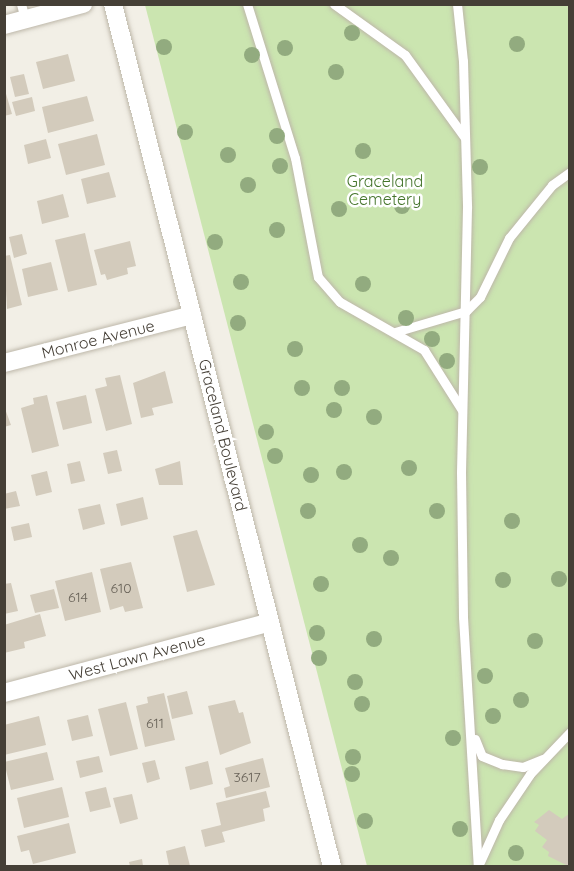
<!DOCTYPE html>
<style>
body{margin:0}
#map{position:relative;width:574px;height:871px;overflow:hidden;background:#f2efe6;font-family:Quicksand,sans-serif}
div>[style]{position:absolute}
.green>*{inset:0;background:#cbe5b0}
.building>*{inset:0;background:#d3cbbc}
.roads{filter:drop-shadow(0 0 2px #bdb7a9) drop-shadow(0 0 2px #bdb7a9)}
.service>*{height:9px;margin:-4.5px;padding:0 4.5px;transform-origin:4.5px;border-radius:4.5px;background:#fff}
.minor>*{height:18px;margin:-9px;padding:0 9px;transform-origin:9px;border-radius:9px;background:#fff}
.trees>*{width:16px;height:16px;margin:-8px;border-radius:50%;background:#92ab7f}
span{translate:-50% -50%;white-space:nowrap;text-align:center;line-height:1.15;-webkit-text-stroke:5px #fff;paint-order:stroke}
.number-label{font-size:14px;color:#686258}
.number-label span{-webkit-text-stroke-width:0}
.park-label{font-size:16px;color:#44742b}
.street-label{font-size:16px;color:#453f36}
.frame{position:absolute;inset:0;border:6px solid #453f36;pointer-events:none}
</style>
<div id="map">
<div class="green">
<i style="clip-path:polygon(145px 5px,569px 5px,569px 866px,367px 866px)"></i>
</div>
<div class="building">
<i style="clip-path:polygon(68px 54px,75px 81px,43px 89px,36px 62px)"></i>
<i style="clip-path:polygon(24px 74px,29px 94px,15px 97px,10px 77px)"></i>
<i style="clip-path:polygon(4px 87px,12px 114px,4px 116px)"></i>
<i style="clip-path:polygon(87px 96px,94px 121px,48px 133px,42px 107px)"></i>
<i style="clip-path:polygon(32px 97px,35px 111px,16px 116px,12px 102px)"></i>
<i style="clip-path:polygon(97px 134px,105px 165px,66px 175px,58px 144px)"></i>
<i style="clip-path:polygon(46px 139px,51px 158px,28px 164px,24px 145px)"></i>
<i style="clip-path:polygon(109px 172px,116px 197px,87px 204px,81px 179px)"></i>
<i style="clip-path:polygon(63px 194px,69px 217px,42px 224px,37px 201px)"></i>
<i style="clip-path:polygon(85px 233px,97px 285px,68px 292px,55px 240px)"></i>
<i style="clip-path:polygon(22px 234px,27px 254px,14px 258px,9px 237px)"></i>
<i style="clip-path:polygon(130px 241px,136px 266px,127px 268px,128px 274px,107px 280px,105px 274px,101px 275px,94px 250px)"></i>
<i style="clip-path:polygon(10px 255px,22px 305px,7px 309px,4px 256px)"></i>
<i style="clip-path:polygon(51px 262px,58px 290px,28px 297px,22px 269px)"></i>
<i style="clip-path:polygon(165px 371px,173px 403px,152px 408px,154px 415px,141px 418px,133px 383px)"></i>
<i style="clip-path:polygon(120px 375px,132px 424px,106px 431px,95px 389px,107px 386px,105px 378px)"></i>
<i style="clip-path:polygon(47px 395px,59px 446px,32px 453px,21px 408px,34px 404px,33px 398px)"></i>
<i style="clip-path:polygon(86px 395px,92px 423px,63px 430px,56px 402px)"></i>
<i style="clip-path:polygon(4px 406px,11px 425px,4px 427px)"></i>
<i style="clip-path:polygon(117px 450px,122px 471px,108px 474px,103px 453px)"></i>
<i style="clip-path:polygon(80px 461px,85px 481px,71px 484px,67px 464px)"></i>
<i style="clip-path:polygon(180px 461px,183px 485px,159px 485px,155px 469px)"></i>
<i style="clip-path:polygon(47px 471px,52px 492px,36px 496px,31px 475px)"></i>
<i style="clip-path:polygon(16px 491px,20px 506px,4px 509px,4px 494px)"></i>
<i style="clip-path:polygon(143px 497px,148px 519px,121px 526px,116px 504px)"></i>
<i style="clip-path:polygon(100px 504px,105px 524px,83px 530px,78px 509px)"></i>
<i style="clip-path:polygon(29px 523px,32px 537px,14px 541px,11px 527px)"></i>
<i style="clip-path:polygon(197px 530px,215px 585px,187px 592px,173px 536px)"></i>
<i style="clip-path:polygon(131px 562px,143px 608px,125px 612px,123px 606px,110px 610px,100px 569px)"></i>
<i style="clip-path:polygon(92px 572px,101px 612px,65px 621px,55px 581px)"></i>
<i style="clip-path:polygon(11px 583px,18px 611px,4px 614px,4px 584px)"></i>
<i style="clip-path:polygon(54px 589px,59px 608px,35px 613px,30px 595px)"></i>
<i style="clip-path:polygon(40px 614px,46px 636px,24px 642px,25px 648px,4px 653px,4px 625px)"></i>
<i style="clip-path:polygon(187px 691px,193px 714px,172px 719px,167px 696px)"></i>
<i style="clip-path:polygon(164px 693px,175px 740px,145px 747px,136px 706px,148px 703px,147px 697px)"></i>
<i style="clip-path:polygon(235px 700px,239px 713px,243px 712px,251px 743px,220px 755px,208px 706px)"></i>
<i style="clip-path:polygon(126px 702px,138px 749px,110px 756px,98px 709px)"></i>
<i style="clip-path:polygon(88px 715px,93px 736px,72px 741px,67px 720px)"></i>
<i style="clip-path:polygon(39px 716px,46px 745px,4px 755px,4px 725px)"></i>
<i style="clip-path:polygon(47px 752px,54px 780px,11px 790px,4px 762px)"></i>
<i style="clip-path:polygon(99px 756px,103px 772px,80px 778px,76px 761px)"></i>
<i style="clip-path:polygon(263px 758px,270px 787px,226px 798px,224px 788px,230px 786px,225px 768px)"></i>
<i style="clip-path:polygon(155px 760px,160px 779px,147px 783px,142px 763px)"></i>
<i style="clip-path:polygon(208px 761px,213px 784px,190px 790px,185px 767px)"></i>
<i style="clip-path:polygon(62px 787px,69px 817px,24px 828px,17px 798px)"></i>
<i style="clip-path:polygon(106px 787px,111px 807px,90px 812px,85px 792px)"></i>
<i style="clip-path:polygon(266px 791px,270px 807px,263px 809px,265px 821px,222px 832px,225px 842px,205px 847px,201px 830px,221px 825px,216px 803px)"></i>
<i style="clip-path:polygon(132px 794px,138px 819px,120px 824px,113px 798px)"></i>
<i style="clip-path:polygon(549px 810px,562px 819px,570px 813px,568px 866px,548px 856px,549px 852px,542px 847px,547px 840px,535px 831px,539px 825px,534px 822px)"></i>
<i style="clip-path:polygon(69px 823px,76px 853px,33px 864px,29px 850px,21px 852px,17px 836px)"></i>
<i style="clip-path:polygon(185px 846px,190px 866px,169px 866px,166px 851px)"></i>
<i style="clip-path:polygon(142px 859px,143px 866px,130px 866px,129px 862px)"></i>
</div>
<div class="roads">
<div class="service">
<i style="left:21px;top:4px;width:16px;rotate:75deg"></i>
<i style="left:247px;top:4px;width:161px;rotate:72.7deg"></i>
<i style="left:295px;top:158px;width:121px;rotate:79.1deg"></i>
<i style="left:318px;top:277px;width:33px;rotate:49deg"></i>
<i style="left:340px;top:302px;width:97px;rotate:29.7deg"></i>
<i style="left:424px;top:350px;width:71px;rotate:57.7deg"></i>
<i style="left:334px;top:4px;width:87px;rotate:35.7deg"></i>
<i style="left:405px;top:55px;width:102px;rotate:54.1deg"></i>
<i style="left:457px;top:4px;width:57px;rotate:84deg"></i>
<i style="left:463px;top:61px;width:147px;rotate:88.4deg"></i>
<i style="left:467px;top:208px;width:264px;rotate:91.3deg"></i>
<i style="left:461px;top:472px;width:145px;rotate:89.2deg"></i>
<i style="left:463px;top:617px;width:249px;rotate:86.6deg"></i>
<i style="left:395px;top:332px;width:74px;rotate:-16.5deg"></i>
<i style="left:466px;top:311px;width:20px;rotate:-45deg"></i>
<i style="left:480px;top:297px;width:66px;rotate:-63.8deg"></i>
<i style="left:509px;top:238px;width:68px;rotate:-50.9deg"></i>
<i style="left:552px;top:185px;width:22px;rotate:-36deg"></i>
<i style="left:475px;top:739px;width:18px;rotate:68deg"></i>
<i style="left:482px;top:756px;width:22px;rotate:22deg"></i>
<i style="left:502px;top:764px;width:21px;rotate:8deg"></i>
<i style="left:523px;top:767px;width:22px;rotate:-22deg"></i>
<i style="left:480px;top:862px;width:46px;rotate:-65.7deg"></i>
<i style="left:499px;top:820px;width:55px;rotate:-56deg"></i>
<i style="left:530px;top:774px;width:58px;rotate:-46.4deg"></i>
</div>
<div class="minor">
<i style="left:113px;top:4px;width:889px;rotate:75.75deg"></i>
<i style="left:4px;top:25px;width:82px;rotate:-14.9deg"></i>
<i style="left:4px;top:363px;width:194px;rotate:-14.3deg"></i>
<i style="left:4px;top:693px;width:275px;rotate:-14.9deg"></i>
</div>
</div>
<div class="trees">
<i style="left:352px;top:33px"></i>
<i style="left:517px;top:44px"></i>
<i style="left:164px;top:47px"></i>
<i style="left:285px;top:48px"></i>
<i style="left:252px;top:55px"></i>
<i style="left:336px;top:72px"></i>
<i style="left:185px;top:132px"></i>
<i style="left:277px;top:136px"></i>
<i style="left:363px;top:151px"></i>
<i style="left:228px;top:155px"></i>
<i style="left:280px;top:166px"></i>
<i style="left:480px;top:167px"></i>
<i style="left:248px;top:185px"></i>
<i style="left:402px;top:206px"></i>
<i style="left:339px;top:209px"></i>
<i style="left:277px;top:230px"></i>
<i style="left:215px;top:242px"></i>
<i style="left:241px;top:282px"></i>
<i style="left:363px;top:284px"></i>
<i style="left:406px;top:318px"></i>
<i style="left:238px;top:323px"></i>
<i style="left:432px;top:339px"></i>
<i style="left:295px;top:349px"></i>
<i style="left:447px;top:361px"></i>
<i style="left:302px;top:388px"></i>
<i style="left:342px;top:388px"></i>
<i style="left:334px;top:410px"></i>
<i style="left:374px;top:417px"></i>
<i style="left:266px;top:432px"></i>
<i style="left:275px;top:456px"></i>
<i style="left:409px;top:468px"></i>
<i style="left:344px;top:472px"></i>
<i style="left:311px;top:475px"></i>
<i style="left:308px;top:511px"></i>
<i style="left:437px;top:511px"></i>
<i style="left:512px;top:521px"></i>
<i style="left:360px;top:545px"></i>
<i style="left:391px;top:558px"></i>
<i style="left:559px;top:579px"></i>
<i style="left:503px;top:580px"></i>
<i style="left:321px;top:584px"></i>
<i style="left:317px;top:633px"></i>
<i style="left:374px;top:639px"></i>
<i style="left:535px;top:641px"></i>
<i style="left:319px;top:658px"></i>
<i style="left:485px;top:676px"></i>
<i style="left:355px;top:682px"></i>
<i style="left:521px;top:700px"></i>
<i style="left:362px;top:704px"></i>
<i style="left:493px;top:716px"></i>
<i style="left:453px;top:738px"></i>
<i style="left:353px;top:757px"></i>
<i style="left:352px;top:774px"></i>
<i style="left:365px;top:821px"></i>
<i style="left:460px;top:829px"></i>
<i style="left:516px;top:853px"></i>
</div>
<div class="number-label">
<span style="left:121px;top:588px">610</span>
<span style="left:78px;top:597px">614</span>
<span style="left:155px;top:723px">611</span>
<span style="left:247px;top:777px">3617</span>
</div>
<div class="park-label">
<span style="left:385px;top:190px">Graceland<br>Cemetery</span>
</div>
<div class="street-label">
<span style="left:98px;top:339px;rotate:-14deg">Monroe Avenue</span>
<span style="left:223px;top:435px;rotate:76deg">Graceland Boulevard</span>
<span style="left:137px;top:657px;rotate:-15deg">West Lawn Avenue</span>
</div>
<div class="frame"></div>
</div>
